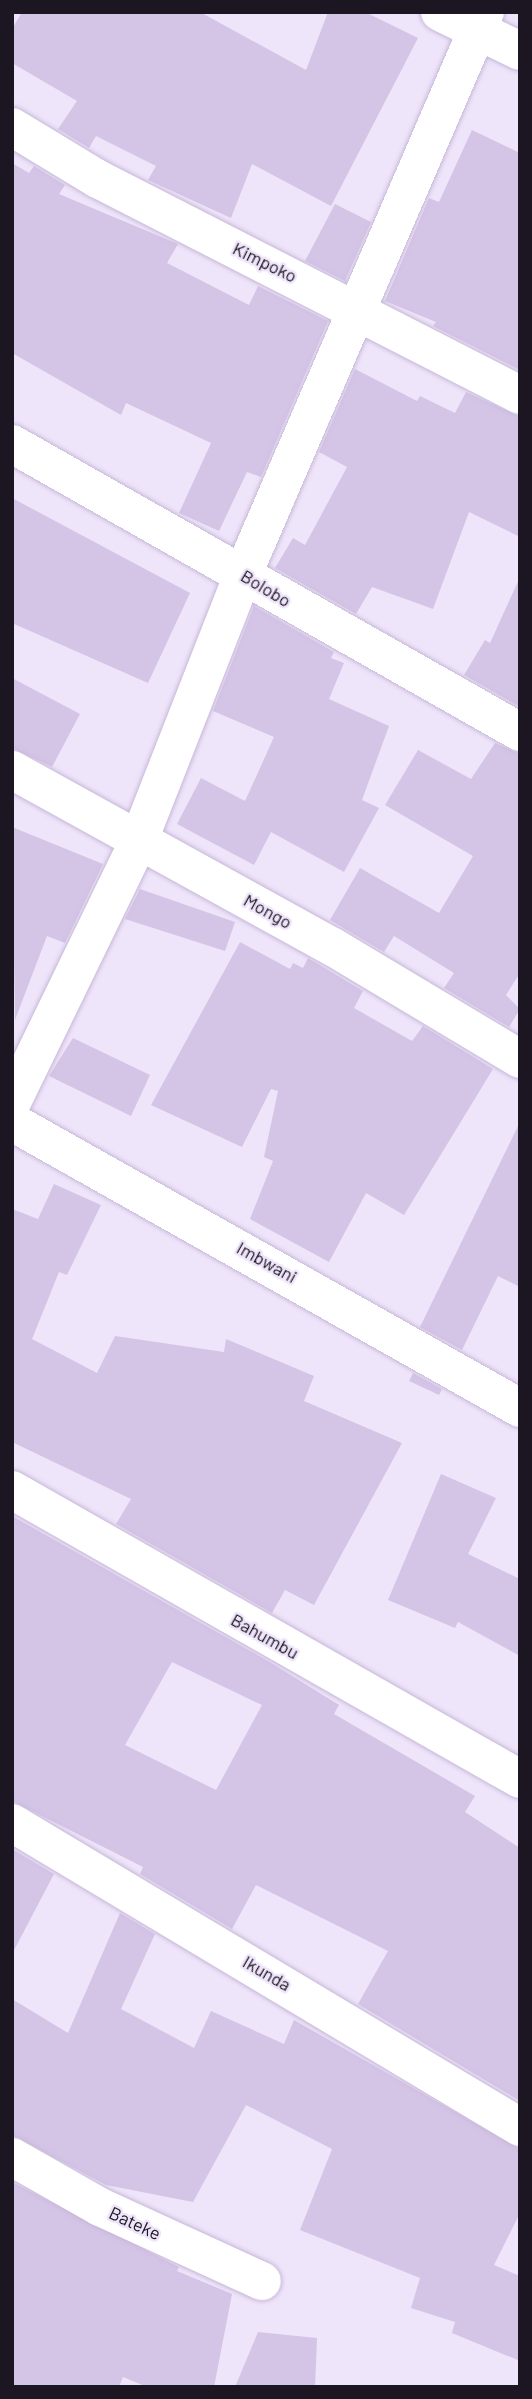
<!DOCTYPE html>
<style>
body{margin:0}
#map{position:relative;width:532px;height:2399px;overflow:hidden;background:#efe5fa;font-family:Barlow,sans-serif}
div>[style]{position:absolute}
.building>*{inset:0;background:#d4c4e6}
.roads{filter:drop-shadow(0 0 2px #c6b7d9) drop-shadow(0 0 2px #c6b7d9)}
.street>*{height:38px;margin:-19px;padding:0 19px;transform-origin:19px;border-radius:19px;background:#fff}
span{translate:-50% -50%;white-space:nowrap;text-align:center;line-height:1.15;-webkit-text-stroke:5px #efe5fa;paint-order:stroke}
.street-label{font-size:18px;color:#1c1622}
.frame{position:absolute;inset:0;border:14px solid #1c1622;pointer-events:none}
</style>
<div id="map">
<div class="building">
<i style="clip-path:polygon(22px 12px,200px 12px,306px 70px,328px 12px,365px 12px,418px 38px,331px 206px,252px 164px,231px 218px,148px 180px,156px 166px,96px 136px,89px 148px,58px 129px,77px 101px,12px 63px,12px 29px)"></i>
<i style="clip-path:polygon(472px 130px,520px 153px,520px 370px,433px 326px,436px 322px,385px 301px,429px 198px,439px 202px)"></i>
<i style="clip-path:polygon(12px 163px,29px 173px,34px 166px,65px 185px,59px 194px,178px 244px,167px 263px,249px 305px,258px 286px,328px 321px,261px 477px,247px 472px,219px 531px,179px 513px,211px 443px,126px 403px,121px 415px,12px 353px)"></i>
<i style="clip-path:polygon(335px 204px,371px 222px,345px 281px,305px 261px)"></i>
<i style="clip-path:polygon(355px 369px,417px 401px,420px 396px,455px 413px,466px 392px,520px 417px,520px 537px,469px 512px,433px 609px,372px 587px,356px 614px,275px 568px,293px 538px,305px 545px,347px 467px,319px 452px)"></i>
<i style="clip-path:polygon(12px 498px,190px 593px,148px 683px,12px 623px)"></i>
<i style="clip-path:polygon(520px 577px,520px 707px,464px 675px,485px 640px,490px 643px)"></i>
<i style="clip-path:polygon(254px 606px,334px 652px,331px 658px,344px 663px,329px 699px,389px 726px,362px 800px,379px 808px,344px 872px,271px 832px,254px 865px,177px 824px,201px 778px,245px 801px,274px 737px,213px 711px)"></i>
<i style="clip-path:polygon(12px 678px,80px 714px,52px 767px,12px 748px)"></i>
<i style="clip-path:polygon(495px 743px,520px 754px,520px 973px,506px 995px,520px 1009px,509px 1027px,444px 988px,454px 973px,394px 936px,384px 952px,330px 920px,360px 868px,439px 913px,473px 856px,385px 805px,418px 750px,471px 779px)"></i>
<i style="clip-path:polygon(12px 827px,103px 864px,65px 943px,47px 936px,15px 1020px)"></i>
<i style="clip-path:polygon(140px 889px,235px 922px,225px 951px,125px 919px)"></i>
<i style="clip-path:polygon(240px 942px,290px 969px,293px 963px,303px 968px,308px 958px,363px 991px,354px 1008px,412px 1041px,423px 1026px,493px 1069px,404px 1215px,366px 1193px,329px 1262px,250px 1219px,273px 1161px,264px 1157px,278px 1091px,271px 1089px,242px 1147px,151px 1105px)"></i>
<i style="clip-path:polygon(73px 1038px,150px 1075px,131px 1116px,49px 1076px)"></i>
<i style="clip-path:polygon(520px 1122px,520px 1287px,498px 1276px,462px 1350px,420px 1327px)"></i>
<i style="clip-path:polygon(54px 1184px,101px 1205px,67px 1275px,59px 1272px,32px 1339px,97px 1373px,115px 1336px,224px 1352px,226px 1339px,314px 1376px,304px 1401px,402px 1443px,314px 1605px,285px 1590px,272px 1613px,116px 1524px,131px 1499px,12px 1442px,12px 1209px,38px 1219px)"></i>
<i style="clip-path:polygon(413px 1373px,442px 1389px,439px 1395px,409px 1381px)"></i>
<i style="clip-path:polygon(441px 1474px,496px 1498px,468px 1554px,520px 1579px,520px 1656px,458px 1622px,455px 1628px,388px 1600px)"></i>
<i style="clip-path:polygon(evenodd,12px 1516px,268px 1661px,339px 1705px,334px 1714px,475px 1796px,465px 1812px,520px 1848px,520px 2101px,358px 2004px,388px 1951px,256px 1885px,232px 1929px,140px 1874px,143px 1867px,12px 1801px,12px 1516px,172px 1662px,262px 1705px,216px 1790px,125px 1745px,172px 1662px)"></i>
<i style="clip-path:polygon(12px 1849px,54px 1874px,12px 1954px)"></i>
<i style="clip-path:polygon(120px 1913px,155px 1934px,121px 2009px,194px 2048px,211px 2011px,284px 2044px,294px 2020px,520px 2149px,520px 2213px,494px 2265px,520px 2276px,520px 2361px,452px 2333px,455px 2322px,411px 2308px,420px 2278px,300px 2230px,332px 2149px,246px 2105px,193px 2202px,106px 2185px,12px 2135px,12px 1999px,68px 2033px)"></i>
<i style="clip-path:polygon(12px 2182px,179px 2267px,177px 2271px,232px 2294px,214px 2387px,147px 2387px,123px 2377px,119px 2387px,12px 2387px)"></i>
<i style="clip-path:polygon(258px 2332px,317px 2338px,315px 2387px,235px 2387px)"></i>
</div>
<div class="roads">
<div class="street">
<i style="left:440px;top:12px;width:89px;rotate:26deg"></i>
<i style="left:12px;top:127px;width:100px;rotate:31.2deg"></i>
<i style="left:98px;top:179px;width:474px;rotate:27.1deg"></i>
<i style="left:12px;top:444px;width:584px;rotate:29.55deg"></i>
<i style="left:12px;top:770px;width:367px;rotate:28.9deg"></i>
<i style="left:333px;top:947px;width:218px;rotate:30.9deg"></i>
<i style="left:12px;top:1102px;width:291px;rotate:-64.1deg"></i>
<i style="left:139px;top:840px;width:286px;rotate:-68.6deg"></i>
<i style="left:243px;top:574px;width:612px;rotate:-66.7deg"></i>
<i style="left:12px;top:1122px;width:583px;rotate:29.38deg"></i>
<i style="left:12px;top:1490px;width:584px;rotate:29.64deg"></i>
<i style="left:12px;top:1823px;width:592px;rotate:30.9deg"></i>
<i style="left:12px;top:2157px;width:101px;rotate:29.6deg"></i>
<i style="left:100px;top:2207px;width:178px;rotate:24.6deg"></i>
</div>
</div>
<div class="street-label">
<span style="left:265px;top:262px;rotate:26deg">Kimpoko</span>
<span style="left:266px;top:588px;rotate:31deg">Bolobo</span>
<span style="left:268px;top:911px;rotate:29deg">Mongo</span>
<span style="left:267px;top:1262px;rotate:29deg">Imbwani</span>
<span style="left:265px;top:1636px;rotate:29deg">Bahumbu</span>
<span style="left:267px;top:1973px;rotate:30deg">Ikunda</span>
<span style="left:135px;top:2223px;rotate:25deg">Bateke</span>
</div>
<div class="frame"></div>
</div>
